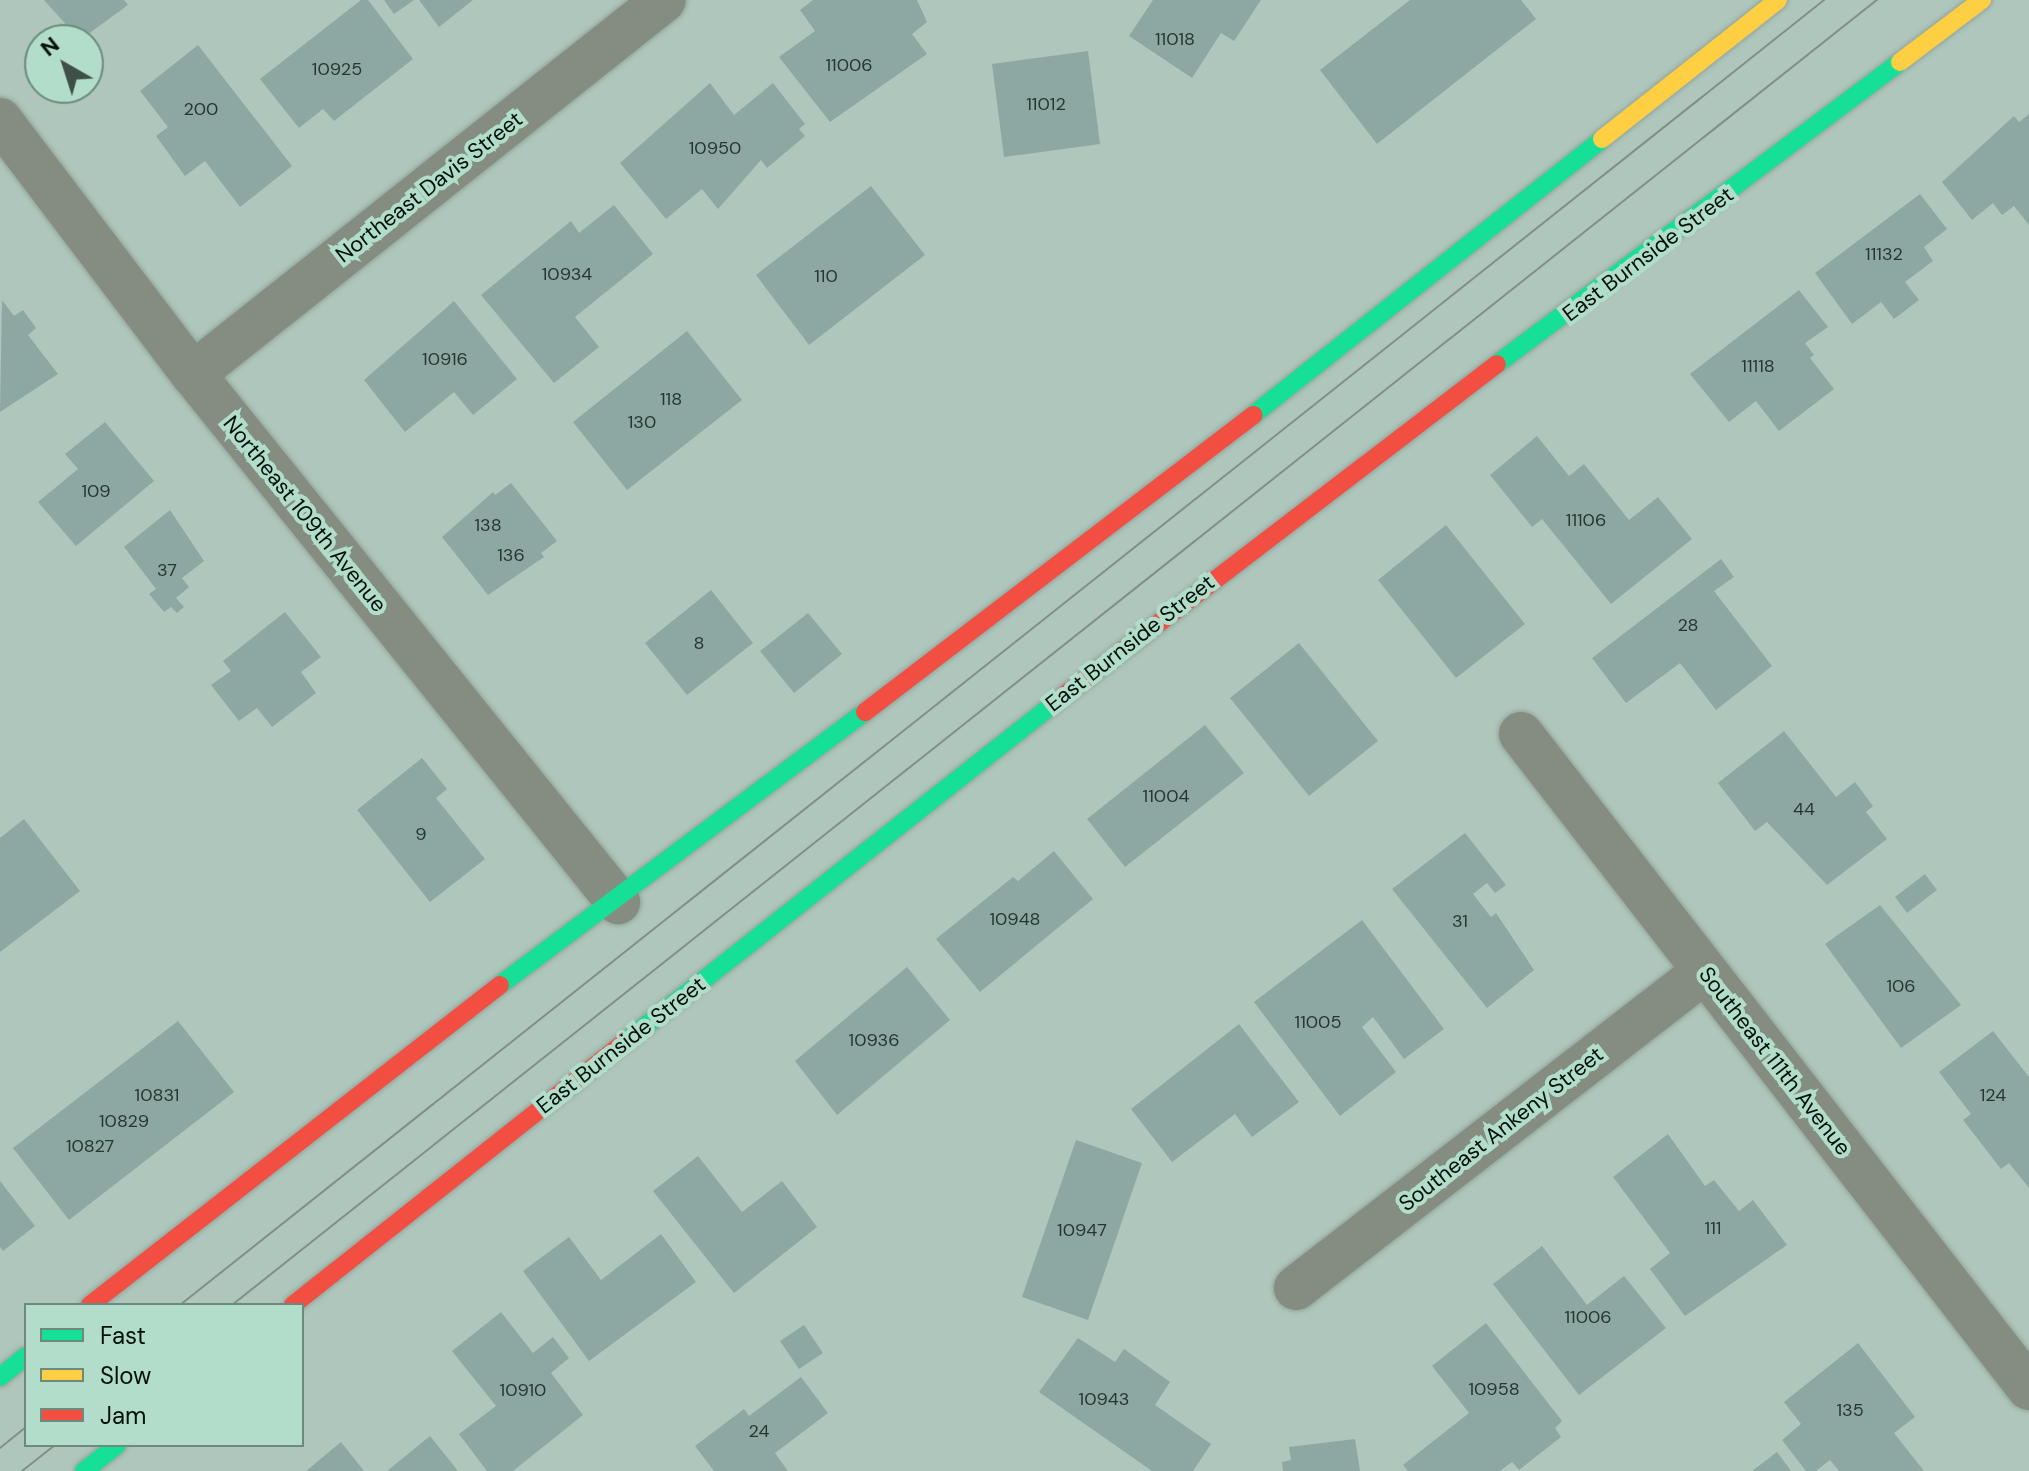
<!DOCTYPE html>
<style>
body{margin:0}
#map{position:relative;width:2029px;height:1471px;overflow:hidden;background:#afc6bc;font-family:"DM Sans",sans-serif}
div>[style]{position:absolute}
.building>*{inset:0;background:#8da8a2}
.roads{filter:drop-shadow(0 0 2px #92a49b) drop-shadow(0 0 2px #92a49b)}
.street>*{height:44px;margin:-22px;padding:0 22px;transform-origin:22px;border-radius:22px;background:#848d80}
.fast>*{height:18px;margin:-9px;padding:0 9px;transform-origin:9px;border-radius:9px;background:#16e098}
.slow>*{height:18px;margin:-9px;padding:0 9px;transform-origin:9px;border-radius:9px;background:#ffcf43}
.jam>*{height:18px;margin:-9px;padding:0 9px;transform-origin:9px;border-radius:9px;background:#f24e42}
.tram>*{height:2px;margin:-1px;padding:0 1px;transform-origin:1px;border-radius:1px;background:#848f84}
span{translate:-50% -50%;white-space:nowrap;text-align:center;line-height:1.15;-webkit-text-stroke:8px #b2ddca;paint-order:stroke}
.number-label{font-size:18px;color:#263731}
.number-label span{-webkit-text-stroke-width:0}
.street-label{font-size:22px;color:#03110b}
.legend{position:absolute;left:24px;top:1303px;width:280px;height:144px;box-sizing:border-box;background:#b2ddca;border:2px solid #6c8b7e;margin:0;padding:10px 14px;list-style:none;font-size:24px;color:#03110b}
.legend li{display:flex;align-items:center;gap:16px;height:40px}
.legend b{width:40px;border:2px solid #6c8b7e}
.north{position:absolute;left:24px;top:24px;width:80px;height:80px;box-sizing:border-box;background:#b2ddca;border:2px solid #6c8b7e;border-radius:50%;rotate:321deg;font-size:22px;font-weight:700;line-height:32px;text-align:center;color:#03110b}
.north::after{content:'';display:block;margin:auto;width:28px;height:36px;background:#3f5049;clip-path:polygon(50% 0,100% 100%,50% 72%,0 100%)}
</style>
<div id="map">
<div class="building">
<i style="clip-path:polygon(44px 0,124px 0,128px 5px,80px 40px)"></i>
<i style="clip-path:polygon(361px 0,368px 0,413px 59px,334px 121px,323px 109px,299px 128px,260px 79px)"></i>
<i style="clip-path:polygon(384px 0,414px 0,394px 14px)"></i>
<i style="clip-path:polygon(419px 0,473px 0,439px 27px)"></i>
<i style="clip-path:polygon(813px 0,917px 0,927px 22px,912px 34px,927px 54px,830px 122px,779px 57px,815px 31px,800px 10px)"></i>
<i style="clip-path:polygon(1153px 0,1261px 0,1234px 41px,1221px 33px,1192px 78px,1129px 36px)"></i>
<i style="clip-path:polygon(1410px 0,1521px 0,1536px 19px,1377px 144px,1320px 70px)"></i>
<i style="clip-path:polygon(198px 45px,292px 166px,240px 207px,205px 161px,185px 176px,156px 136px,168px 127px,140px 91px)"></i>
<i style="clip-path:polygon(1088px 51px,1100px 144px,1004px 157px,992px 64px)"></i>
<i style="clip-path:polygon(710px 83px,734px 115px,773px 83px,805px 124px,799px 129px,805px 136px,767px 168px,761px 160px,718px 209px,702px 189px,666px 219px,620px 163px)"></i>
<i style="clip-path:polygon(2029px 114px,2029px 225px,2014px 206px,2002px 215px,1993px 203px,1972px 220px,1942px 182px,2014px 116px,2019px 122px)"></i>
<i style="clip-path:polygon(871px 186px,925px 255px,809px 345px,756px 275px)"></i>
<i style="clip-path:polygon(1920px 194px,1947px 229px,1924px 247px,1933px 261px,1905px 282px,1919px 300px,1894px 319px,1881px 302px,1852px 324px,1815px 273px)"></i>
<i style="clip-path:polygon(614px 205px,653px 254px,575px 317px,599px 347px,554px 383px,481px 295px,571px 221px,579px 233px)"></i>
<i style="clip-path:polygon(1799px 290px,1828px 327px,1805px 343px,1814px 355px,1810px 358px,1834px 389px,1779px 431px,1756px 401px,1729px 422px,1690px 374px)"></i>
<i style="clip-path:polygon(2px 300px,14px 316px,23px 310px,36px 328px,28px 335px,58px 374px,0 412px)"></i>
<i style="clip-path:polygon(454px 301px,517px 379px,473px 415px,454px 392px,405px 432px,364px 380px)"></i>
<i style="clip-path:polygon(687px 331px,742px 400px,627px 490px,573px 422px)"></i>
<i style="clip-path:polygon(105px 422px,154px 481px,76px 546px,38px 502px,78px 469px,65px 454px)"></i>
<i style="clip-path:polygon(1537px 436px,1569px 476px,1584px 464px,1629px 520px,1658px 497px,1692px 539px,1611px 604px,1542px 519px,1532px 527px,1490px 475px)"></i>
<i style="clip-path:polygon(511px 483px,557px 541px,541px 553px,544px 557px,488px 595px,442px 537px,493px 492px,495px 495px)"></i>
<i style="clip-path:polygon(170px 510px,204px 561px,182px 578px,189px 587px,176px 598px,184px 607px,177px 613px,171px 607px,164px 612px,149px 594px,156px 589px,124px 547px)"></i>
<i style="clip-path:polygon(1446px 525px,1525px 624px,1456px 678px,1378px 580px)"></i>
<i style="clip-path:polygon(1721px 559px,1734px 577px,1714px 591px,1772px 666px,1716px 710px,1680px 663px,1626px 703px,1592px 658px)"></i>
<i style="clip-path:polygon(711px 590px,753px 643px,687px 695px,645px 643px)"></i>
<i style="clip-path:polygon(285px 612px,321px 657px,301px 672px,316px 693px,272px 727px,257px 708px,239px 721px,211px 685px,231px 671px,223px 661px)"></i>
<i style="clip-path:polygon(808px 613px,842px 654px,794px 693px,760px 651px)"></i>
<i style="clip-path:polygon(1299px 643px,1378px 741px,1309px 796px,1230px 698px)"></i>
<i style="clip-path:polygon(1205px 725px,1244px 773px,1125px 867px,1087px 819px)"></i>
<i style="clip-path:polygon(1784px 731px,1836px 797px,1855px 782px,1873px 806px,1866px 812px,1887px 839px,1827px 885px,1767px 822px,1755px 831px,1718px 783px)"></i>
<i style="clip-path:polygon(422px 758px,447px 789px,436px 798px,485px 859px,430px 902px,357px 810px)"></i>
<i style="clip-path:polygon(24px 819px,80px 891px,0 952px,0 838px)"></i>
<i style="clip-path:polygon(1465px 833px,1506px 885px,1495px 893px,1487px 883px,1473px 894px,1491px 917px,1496px 913px,1534px 970px,1487px 1008px,1392px 889px)"></i>
<i style="clip-path:polygon(1054px 851px,1093px 899px,980px 992px,936px 939px,1013px 877px,1018px 881px)"></i>
<i style="clip-path:polygon(1925px 874px,1937px 890px,1907px 913px,1895px 897px)"></i>
<i style="clip-path:polygon(1880px 905px,1961px 1005px,1901px 1048px,1825px 944px)"></i>
<i style="clip-path:polygon(1362px 920px,1444px 1029px,1404px 1059px,1373px 1017px,1362px 1027px,1396px 1072px,1340px 1116px,1254px 1002px)"></i>
<i style="clip-path:polygon(907px 967px,950px 1020px,837px 1115px,795px 1061px)"></i>
<i style="clip-path:polygon(178px 1021px,234px 1092px,69px 1220px,13px 1148px)"></i>
<i style="clip-path:polygon(1239px 1024px,1299px 1102px,1252px 1137px,1235px 1114px,1172px 1162px,1131px 1109px)"></i>
<i style="clip-path:polygon(1993px 1031px,2029px 1077px,2029px 1188px,2009px 1163px,2001px 1169px,1963px 1120px,1971px 1114px,1939px 1072px)"></i>
<i style="clip-path:polygon(1668px 1134px,1705px 1186px,1714px 1180px,1739px 1211px,1753px 1200px,1787px 1245px,1685px 1316px,1650px 1269px,1670px 1253px,1613px 1177px)"></i>
<i style="clip-path:polygon(1076px 1140px,1142px 1163px,1088px 1320px,1022px 1297px)"></i>
<i style="clip-path:polygon(698px 1156px,742px 1212px,782px 1181px,817px 1227px,734px 1293px,653px 1191px)"></i>
<i style="clip-path:polygon(0 1181px,35px 1226px,3px 1251px,0 1247px)"></i>
<i style="clip-path:polygon(661px 1234px,696px 1282px,589px 1361px,523px 1271px,569px 1237px,601px 1280px)"></i>
<i style="clip-path:polygon(1542px 1246px,1587px 1305px,1624px 1276px,1666px 1328px,1579px 1395px,1493px 1284px)"></i>
<i style="clip-path:polygon(501px 1312px,533px 1353px,553px 1337px,569px 1358px,551px 1373px,583px 1415px,513px 1471px,487px 1471px,459px 1434px,496px 1406px,452px 1351px)"></i>
<i style="clip-path:polygon(1486px 1323px,1562px 1421px,1555px 1428px,1561px 1437px,1519px 1470px,1512px 1462px,1500px 1471px,1408px 1471px,1403px 1465px,1469px 1413px,1432px 1366px)"></i>
<i style="clip-path:polygon(804px 1325px,823px 1353px,799px 1369px,780px 1341px)"></i>
<i style="clip-path:polygon(1078px 1338px,1115px 1362px,1124px 1349px,1170px 1382px,1155px 1405px,1211px 1444px,1193px 1471px,1152px 1471px,1039px 1392px)"></i>
<i style="clip-path:polygon(1858px 1343px,1915px 1417px,1894px 1433px,1924px 1471px,1839px 1471px,1830px 1460px,1816px 1471px,1806px 1471px,1782px 1440px,1801px 1424px,1784px 1402px)"></i>
<i style="clip-path:polygon(801px 1377px,828px 1413px,775px 1453px,788px 1471px,714px 1471px,695px 1446px,744px 1409px,749px 1416px)"></i>
<i style="clip-path:polygon(430px 1436px,458px 1471px,387px 1471px)"></i>
<i style="clip-path:polygon(1355px 1439px,1360px 1471px,1283px 1471px,1282px 1462px,1291px 1460px,1289px 1447px)"></i>
<i style="clip-path:polygon(341px 1442px,364px 1471px,306px 1471px)"></i>
<i style="clip-path:polygon(1777px 1452px,1791px 1471px,1752px 1471px)"></i>
</div>
<div class="roads">
<div class="street">
<i style="left:0;top:120px;width:319px;rotate:52.8deg"></i>
<i style="left:193px;top:374px;width:678px;rotate:51.17deg"></i>
<i style="left:193px;top:374px;width:601px;rotate:-38.45deg"></i>
<i style="left:1521px;top:734px;width:828px;rotate:52.16deg"></i>
<i style="left:1296px;top:1288px;width:517px;rotate:-37.78deg"></i>
</div>
<div class="fast">
<i style="left:1497px;top:364px;width:504px;rotate:-36.85deg"></i>
<i style="left:1253px;top:415px;width:445px;rotate:-38.3deg"></i>
<i style="left:500px;top:985px;width:456px;rotate:-36.8deg"></i>
<i style="left:625px;top:1042px;width:555px;rotate:-38.27deg"></i>
<i style="left:0;top:1377px;width:33px;rotate:-39deg"></i>
<i style="left:84px;top:1471px;width:42px;rotate:-38.2deg"></i>
</div>
<div class="slow">
<i style="left:1900px;top:62px;width:103px;rotate:-37.1deg"></i>
<i style="left:1602px;top:139px;width:224px;rotate:-38.3deg"></i>
</div>
<div class="jam">
<i style="left:1061px;top:698px;width:549px;rotate:-37.45deg"></i>
<i style="left:865px;top:712px;width:489px;rotate:-37.4deg"></i>
<i style="left:90px;top:1305px;width:520px;rotate:-37.97deg"></i>
<i style="left:293px;top:1305px;width:424px;rotate:-38.4deg"></i>
</div>
</div>
<div class="tram">
<i style="left:180px;top:1305px;width:2099px;rotate:-38.44deg"></i>
<i style="left:232px;top:1305px;width:2100px;rotate:-38.43deg"></i>
<i style="left:0;top:1448px;width:33px;rotate:-39deg"></i>
<i style="left:22px;top:1471px;width:42px;rotate:-38.2deg"></i>
</div>
<div class="number-label">
<span style="left:1175px;top:39px">11018</span>
<span style="left:849px;top:65px">11006</span>
<span style="left:337px;top:69px">10925</span>
<span style="left:1046px;top:104px">11012</span>
<span style="left:201px;top:109px">200</span>
<span style="left:715px;top:148px">10950</span>
<span style="left:1884px;top:254px">11132</span>
<span style="left:567px;top:274px">10934</span>
<span style="left:826px;top:276px">110</span>
<span style="left:445px;top:359px">10916</span>
<span style="left:1758px;top:366px">11118</span>
<span style="left:671px;top:399px">118</span>
<span style="left:642px;top:422px">130</span>
<span style="left:96px;top:491px">109</span>
<span style="left:1586px;top:520px">11106</span>
<span style="left:488px;top:525px">138</span>
<span style="left:511px;top:555px">136</span>
<span style="left:167px;top:570px">37</span>
<span style="left:1688px;top:625px">28</span>
<span style="left:699px;top:643px">8</span>
<span style="left:1166px;top:796px">11004</span>
<span style="left:1804px;top:809px">44</span>
<span style="left:421px;top:834px">9</span>
<span style="left:1015px;top:919px">10948</span>
<span style="left:1460px;top:921px">31</span>
<span style="left:1901px;top:986px">106</span>
<span style="left:1318px;top:1022px">11005</span>
<span style="left:874px;top:1040px">10936</span>
<span style="left:157px;top:1095px">10831</span>
<span style="left:1993px;top:1095px">124</span>
<span style="left:124px;top:1121px">10829</span>
<span style="left:90px;top:1146px">10827</span>
<span style="left:1713px;top:1228px">111</span>
<span style="left:1082px;top:1230px">10947</span>
<span style="left:1588px;top:1317px">11006</span>
<span style="left:1494px;top:1389px">10958</span>
<span style="left:523px;top:1390px">10910</span>
<span style="left:1104px;top:1399px">10943</span>
<span style="left:1850px;top:1410px">135</span>
<span style="left:759px;top:1431px">24</span>
</div>
<div class="street-label">
<span style="left:429px;top:187px;rotate:-38deg">Northeast Davis Street</span>
<span style="left:1648px;top:254px;rotate:-37deg">East Burnside Street</span>
<span style="left:305px;top:514px;rotate:51deg">Northeast 109th Avenue</span>
<span style="left:1130px;top:643px;rotate:-38deg">East Burnside Street</span>
<span style="left:621px;top:1045px;rotate:-38deg">East Burnside Street</span>
<span style="left:1775px;top:1061px;rotate:52deg">Southeast 111th Avenue</span>
<span style="left:1501px;top:1129px;rotate:-38deg">Southeast Ankeny Street</span>
</div>
<ul class="legend">
<li><b style="height:10px;background:#16e098"></b>Fast</li>
<li><b style="height:10px;background:#ffcf43"></b>Slow</li>
<li><b style="height:10px;background:#f24e42"></b>Jam</li>
</ul>
<div class="north">N</div>
</div>
